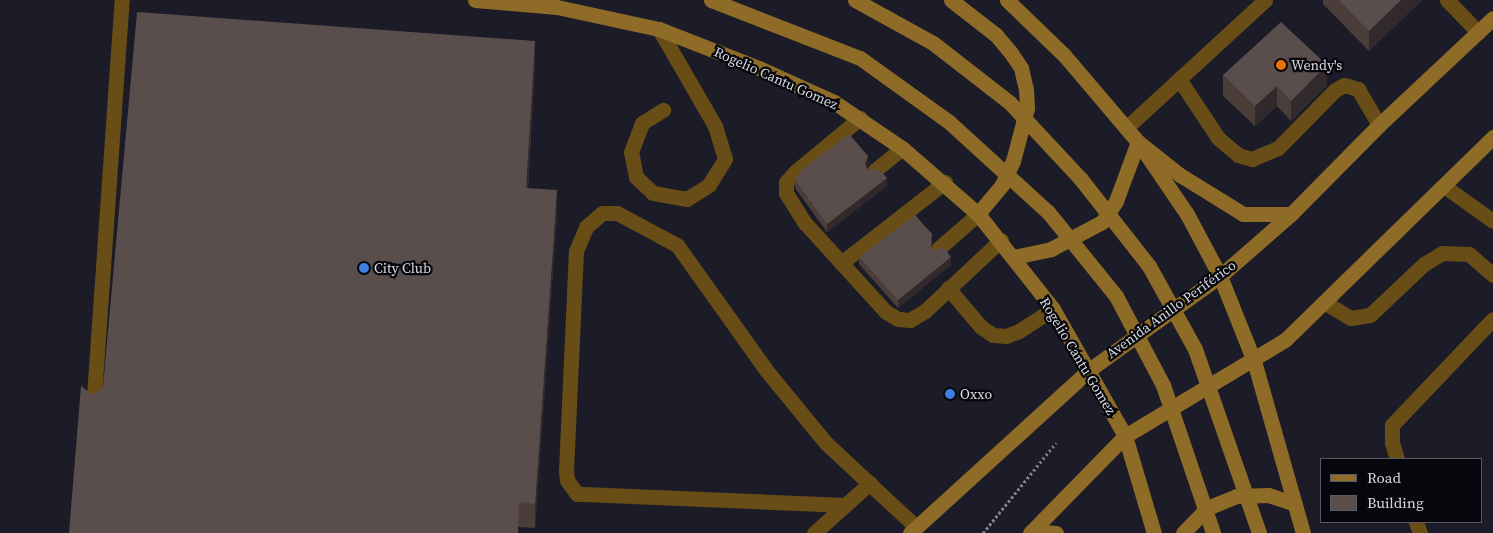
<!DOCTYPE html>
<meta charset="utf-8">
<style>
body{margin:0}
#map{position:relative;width:1493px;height:533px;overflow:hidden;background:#1b1c28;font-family:"Source Serif 4",serif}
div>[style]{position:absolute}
.path>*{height:3px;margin-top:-1.5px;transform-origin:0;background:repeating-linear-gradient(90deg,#7f808a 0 2.5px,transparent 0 5px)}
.lane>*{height:15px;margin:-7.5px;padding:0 7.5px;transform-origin:7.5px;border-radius:7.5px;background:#694d16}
.secondary>*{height:15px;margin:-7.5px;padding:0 7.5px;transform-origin:7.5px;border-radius:7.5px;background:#8e6b26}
.wall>*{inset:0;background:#4b3d3a}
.shaded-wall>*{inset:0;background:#31292b}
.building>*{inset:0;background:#5a4e4c}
.dots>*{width:14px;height:14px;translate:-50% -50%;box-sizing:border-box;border:2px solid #06070c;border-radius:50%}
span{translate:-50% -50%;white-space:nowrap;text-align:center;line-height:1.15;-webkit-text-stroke:4.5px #06070c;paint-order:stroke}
.poi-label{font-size:14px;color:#d9dae2}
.left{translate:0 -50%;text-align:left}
.street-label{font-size:14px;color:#d9dae2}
.legend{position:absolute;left:1320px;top:458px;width:162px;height:65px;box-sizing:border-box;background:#06070c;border:1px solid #5a5b62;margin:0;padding:6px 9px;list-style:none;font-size:15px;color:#d9dae2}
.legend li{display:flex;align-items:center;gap:10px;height:25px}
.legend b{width:25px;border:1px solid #5a5b62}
</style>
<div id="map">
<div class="path">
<i style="left:983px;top:533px;width:116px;rotate:-51deg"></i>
</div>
<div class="lane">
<i style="left:1447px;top:0;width:45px;rotate:45.9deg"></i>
<i style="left:659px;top:29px;width:112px;rotate:60deg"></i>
<i style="left:715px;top:126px;width:34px;rotate:73deg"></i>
<i style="left:725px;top:159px;width:31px;rotate:122deg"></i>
<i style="left:709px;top:185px;width:26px;rotate:148deg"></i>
<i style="left:687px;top:199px;width:35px;rotate:-170deg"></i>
<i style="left:653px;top:193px;width:23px;rotate:-137deg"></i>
<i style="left:636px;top:177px;width:25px;rotate:-101deg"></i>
<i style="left:631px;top:152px;width:31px;rotate:-69deg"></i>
<i style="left:642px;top:123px;width:25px;rotate:-32deg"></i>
<i style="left:1179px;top:79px;width:71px;rotate:56.5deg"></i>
<i style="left:1218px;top:138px;width:26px;rotate:40deg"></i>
<i style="left:1238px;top:155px;width:15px;rotate:16deg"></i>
<i style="left:1252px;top:159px;width:28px;rotate:-23deg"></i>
<i style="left:1278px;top:148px;width:81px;rotate:-45.5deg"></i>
<i style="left:1335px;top:90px;width:10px;rotate:-29deg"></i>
<i style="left:1344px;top:85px;width:15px;rotate:16deg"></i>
<i style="left:1358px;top:89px;width:42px;rotate:59.7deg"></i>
<i style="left:860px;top:118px;width:83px;rotate:140.4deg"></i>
<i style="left:796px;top:171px;width:15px;rotate:132deg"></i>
<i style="left:786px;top:182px;width:11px;rotate:90deg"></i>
<i style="left:786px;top:193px;width:36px;rotate:58deg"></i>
<i style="left:805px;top:223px;width:120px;rotate:47.7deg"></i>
<i style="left:886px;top:312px;width:14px;rotate:30deg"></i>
<i style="left:898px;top:319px;width:12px;rotate:5deg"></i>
<i style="left:910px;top:320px;width:17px;rotate:-31deg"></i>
<i style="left:925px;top:311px;width:104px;rotate:-43.1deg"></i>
<i style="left:1126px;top:128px;width:189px;rotate:-42.6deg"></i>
<i style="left:874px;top:171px;width:36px;rotate:-39deg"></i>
<i style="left:1444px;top:186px;width:60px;rotate:35.5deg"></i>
<i style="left:938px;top:249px;width:53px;rotate:-41.2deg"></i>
<i style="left:841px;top:263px;width:132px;rotate:-37.9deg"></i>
<i style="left:948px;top:288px;width:51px;rotate:49.8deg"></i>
<i style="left:981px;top:327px;width:14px;rotate:34deg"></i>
<i style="left:993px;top:335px;width:13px;rotate:4deg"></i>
<i style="left:1006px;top:336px;width:14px;rotate:-21deg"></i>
<i style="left:1019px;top:331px;width:40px;rotate:-32.9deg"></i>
<i style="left:1324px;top:302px;width:31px;rotate:31deg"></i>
<i style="left:1351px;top:318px;width:19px;rotate:-9deg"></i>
<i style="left:1370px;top:315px;width:74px;rotate:-43.4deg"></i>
<i style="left:1424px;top:264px;width:21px;rotate:-31deg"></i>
<i style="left:1442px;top:253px;width:27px;rotate:2deg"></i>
<i style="left:1469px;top:254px;width:32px;rotate:41deg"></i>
<i style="left:93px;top:410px;width:411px;rotate:-86deg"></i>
<i style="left:1397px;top:459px;width:17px;rotate:-107deg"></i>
<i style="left:1392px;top:443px;width:18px;rotate:-90deg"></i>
<i style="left:1392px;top:425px;width:146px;rotate:-46.4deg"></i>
<i style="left:845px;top:505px;width:268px;rotate:-177.6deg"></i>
<i style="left:577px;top:494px;width:17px;rotate:-126deg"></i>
<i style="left:567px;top:480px;width:9px;rotate:-96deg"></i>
<i style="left:566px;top:471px;width:220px;rotate:-87.4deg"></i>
<i style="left:576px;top:251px;width:26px;rotate:-67deg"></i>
<i style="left:586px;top:227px;width:21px;rotate:-41deg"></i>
<i style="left:602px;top:213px;width:15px"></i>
<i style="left:617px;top:213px;width:68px;rotate:28.1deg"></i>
<i style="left:677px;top:245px;width:153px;rotate:54.5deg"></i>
<i style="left:766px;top:370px;width:94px;rotate:50.6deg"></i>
<i style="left:826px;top:443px;width:123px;rotate:43deg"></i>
<i style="left:1416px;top:522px;width:12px;rotate:70deg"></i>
<i style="left:814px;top:533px;width:75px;rotate:-41.8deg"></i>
</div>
<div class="secondary">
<i style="left:475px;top:0;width:82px;rotate:4.9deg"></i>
<i style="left:557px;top:7px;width:104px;rotate:12.2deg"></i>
<i style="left:659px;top:29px;width:107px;rotate:21.3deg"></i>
<i style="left:759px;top:68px;width:82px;rotate:24.4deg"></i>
<i style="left:834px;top:102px;width:82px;rotate:34.1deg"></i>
<i style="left:902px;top:148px;width:101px;rotate:41deg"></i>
<i style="left:978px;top:214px;width:121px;rotate:51.7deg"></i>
<i style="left:1053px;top:309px;width:146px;rotate:60.4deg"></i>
<i style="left:1125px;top:436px;width:101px;rotate:73.4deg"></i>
<i style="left:711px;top:0;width:160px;rotate:21.3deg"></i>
<i style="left:860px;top:58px;width:110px;rotate:35.7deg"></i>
<i style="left:949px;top:122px;width:134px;rotate:42.3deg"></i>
<i style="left:1048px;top:212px;width:108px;rotate:51deg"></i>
<i style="left:1116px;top:296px;width:101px;rotate:62.2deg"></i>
<i style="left:1163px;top:385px;width:156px;rotate:71.3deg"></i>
<i style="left:855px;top:0;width:89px;rotate:28.9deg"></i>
<i style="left:933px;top:43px;width:98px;rotate:37.9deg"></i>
<i style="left:1010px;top:103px;width:103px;rotate:47deg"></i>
<i style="left:1080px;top:178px;width:112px;rotate:51.9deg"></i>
<i style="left:1149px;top:266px;width:95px;rotate:61deg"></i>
<i style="left:1195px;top:349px;width:195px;rotate:70.8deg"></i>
<i style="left:951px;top:0;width:57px;rotate:37.9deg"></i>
<i style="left:996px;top:35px;width:23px;rotate:50deg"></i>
<i style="left:1011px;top:53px;width:18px;rotate:56deg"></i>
<i style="left:1021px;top:68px;width:22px;rotate:77deg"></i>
<i style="left:1026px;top:89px;width:19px;rotate:87deg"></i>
<i style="left:1027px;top:108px;width:55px;rotate:104.8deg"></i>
<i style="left:1013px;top:161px;width:26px;rotate:115deg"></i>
<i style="left:1002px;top:185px;width:38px;rotate:130deg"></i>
<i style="left:1007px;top:0;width:79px;rotate:44deg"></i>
<i style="left:1064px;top:55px;width:114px;rotate:49.6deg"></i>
<i style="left:1138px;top:142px;width:87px;rotate:55.8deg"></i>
<i style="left:1187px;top:214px;width:70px;rotate:62deg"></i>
<i style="left:1220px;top:276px;width:92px;rotate:68.2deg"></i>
<i style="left:1254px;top:361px;width:179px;rotate:74.1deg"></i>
<i style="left:1014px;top:257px;width:38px;rotate:-12deg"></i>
<i style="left:1051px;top:249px;width:58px;rotate:-27.9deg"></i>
<i style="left:1102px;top:222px;width:25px;rotate:-56deg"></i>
<i style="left:1116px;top:201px;width:63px;rotate:-69.6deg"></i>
<i style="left:1138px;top:142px;width:53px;rotate:38.2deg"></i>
<i style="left:1180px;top:175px;width:74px;rotate:31.8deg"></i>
<i style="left:1243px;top:214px;width:48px"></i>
<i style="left:1032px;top:531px;width:24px;rotate:5deg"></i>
<i style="left:910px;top:533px;width:242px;rotate:-42.3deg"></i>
<i style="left:1089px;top:370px;width:161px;rotate:-35.7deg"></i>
<i style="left:1220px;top:276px;width:94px;rotate:-41.1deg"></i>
<i style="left:1291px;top:214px;width:125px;rotate:-45.3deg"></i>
<i style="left:1379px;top:125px;width:156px;rotate:-43.2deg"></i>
<i style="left:1030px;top:533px;width:136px;rotate:-45.6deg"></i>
<i style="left:1125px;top:436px;width:187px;rotate:-31deg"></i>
<i style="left:1285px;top:340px;width:291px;rotate:-44.3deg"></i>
<i style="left:1183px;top:533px;width:35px;rotate:-46deg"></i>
<i style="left:1207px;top:508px;width:31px;rotate:-22deg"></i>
<i style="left:1236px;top:496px;width:32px;rotate:-2deg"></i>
<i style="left:1268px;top:495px;width:28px;rotate:18deg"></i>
</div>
<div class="wall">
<i style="clip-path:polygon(1323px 0,1422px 0,1369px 51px,1323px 4px)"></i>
<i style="clip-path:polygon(535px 65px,528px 188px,557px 214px,535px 528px,519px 527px,93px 395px)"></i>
<i style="clip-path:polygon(1223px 75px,1327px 85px,1291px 121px,1277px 106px,1255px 126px,1223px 96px)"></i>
<i style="clip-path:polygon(868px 164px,866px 168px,867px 169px,887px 186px,827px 232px,795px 188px,795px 180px)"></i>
<i style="clip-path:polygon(932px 242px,931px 247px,951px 265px,898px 308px,859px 264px,859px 257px)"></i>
</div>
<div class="shaded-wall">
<i style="clip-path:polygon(1401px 0,1422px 0,1369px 51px,1369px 31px)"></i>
<i style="clip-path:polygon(535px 41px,535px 65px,526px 212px,526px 188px)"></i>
<i style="clip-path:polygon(1327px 65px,1327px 85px,1291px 121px,1291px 101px)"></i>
<i style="clip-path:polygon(1277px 86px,1277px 106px,1255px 126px,1255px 106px)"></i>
<i style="clip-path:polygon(868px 156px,868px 164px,865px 172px,865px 164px)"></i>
<i style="clip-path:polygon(887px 178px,887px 186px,827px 232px,827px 224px)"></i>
<i style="clip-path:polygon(557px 190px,557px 214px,535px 528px,535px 504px)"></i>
<i style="clip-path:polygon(951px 257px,951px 265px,898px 308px,898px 300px)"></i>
</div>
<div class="building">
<i style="clip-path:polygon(1339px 0,1401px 0,1369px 31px)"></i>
<i style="clip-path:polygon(137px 12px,535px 41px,526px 188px,557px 190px,535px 504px,519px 502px,518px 533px,69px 533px,81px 386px,93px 395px,103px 386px)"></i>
<i style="clip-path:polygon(1281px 22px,1327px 65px,1291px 101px,1277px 86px,1255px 106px,1223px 75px)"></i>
<i style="clip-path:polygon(849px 134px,868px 156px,865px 164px,867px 169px,880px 170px,887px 178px,827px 224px,795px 180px,802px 170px)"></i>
<i style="clip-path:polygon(915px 215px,932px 234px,931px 247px,935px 250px,944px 248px,951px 257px,898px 300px,859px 257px)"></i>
</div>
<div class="dots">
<i style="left:1281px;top:65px;background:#e8710a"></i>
<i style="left:364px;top:268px;background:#3f7fe0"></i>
<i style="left:950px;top:394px;background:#3f7fe0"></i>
</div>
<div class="poi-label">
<span class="left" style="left:1291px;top:65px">Wendy's</span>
<span class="left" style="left:374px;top:268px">City Club</span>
<span class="left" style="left:960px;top:394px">Oxxo</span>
</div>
<div class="street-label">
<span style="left:776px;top:78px;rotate:24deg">Rogelio Cantu Gomez</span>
<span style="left:1171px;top:309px;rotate:-36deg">Avenida Anillo Periférico</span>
<span style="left:1078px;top:356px;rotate:59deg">Rogelio Cantu Gomez</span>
</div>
<ul class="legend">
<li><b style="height:6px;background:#8e6b26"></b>Road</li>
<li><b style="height:14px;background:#5a4e4c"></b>Building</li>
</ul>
</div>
